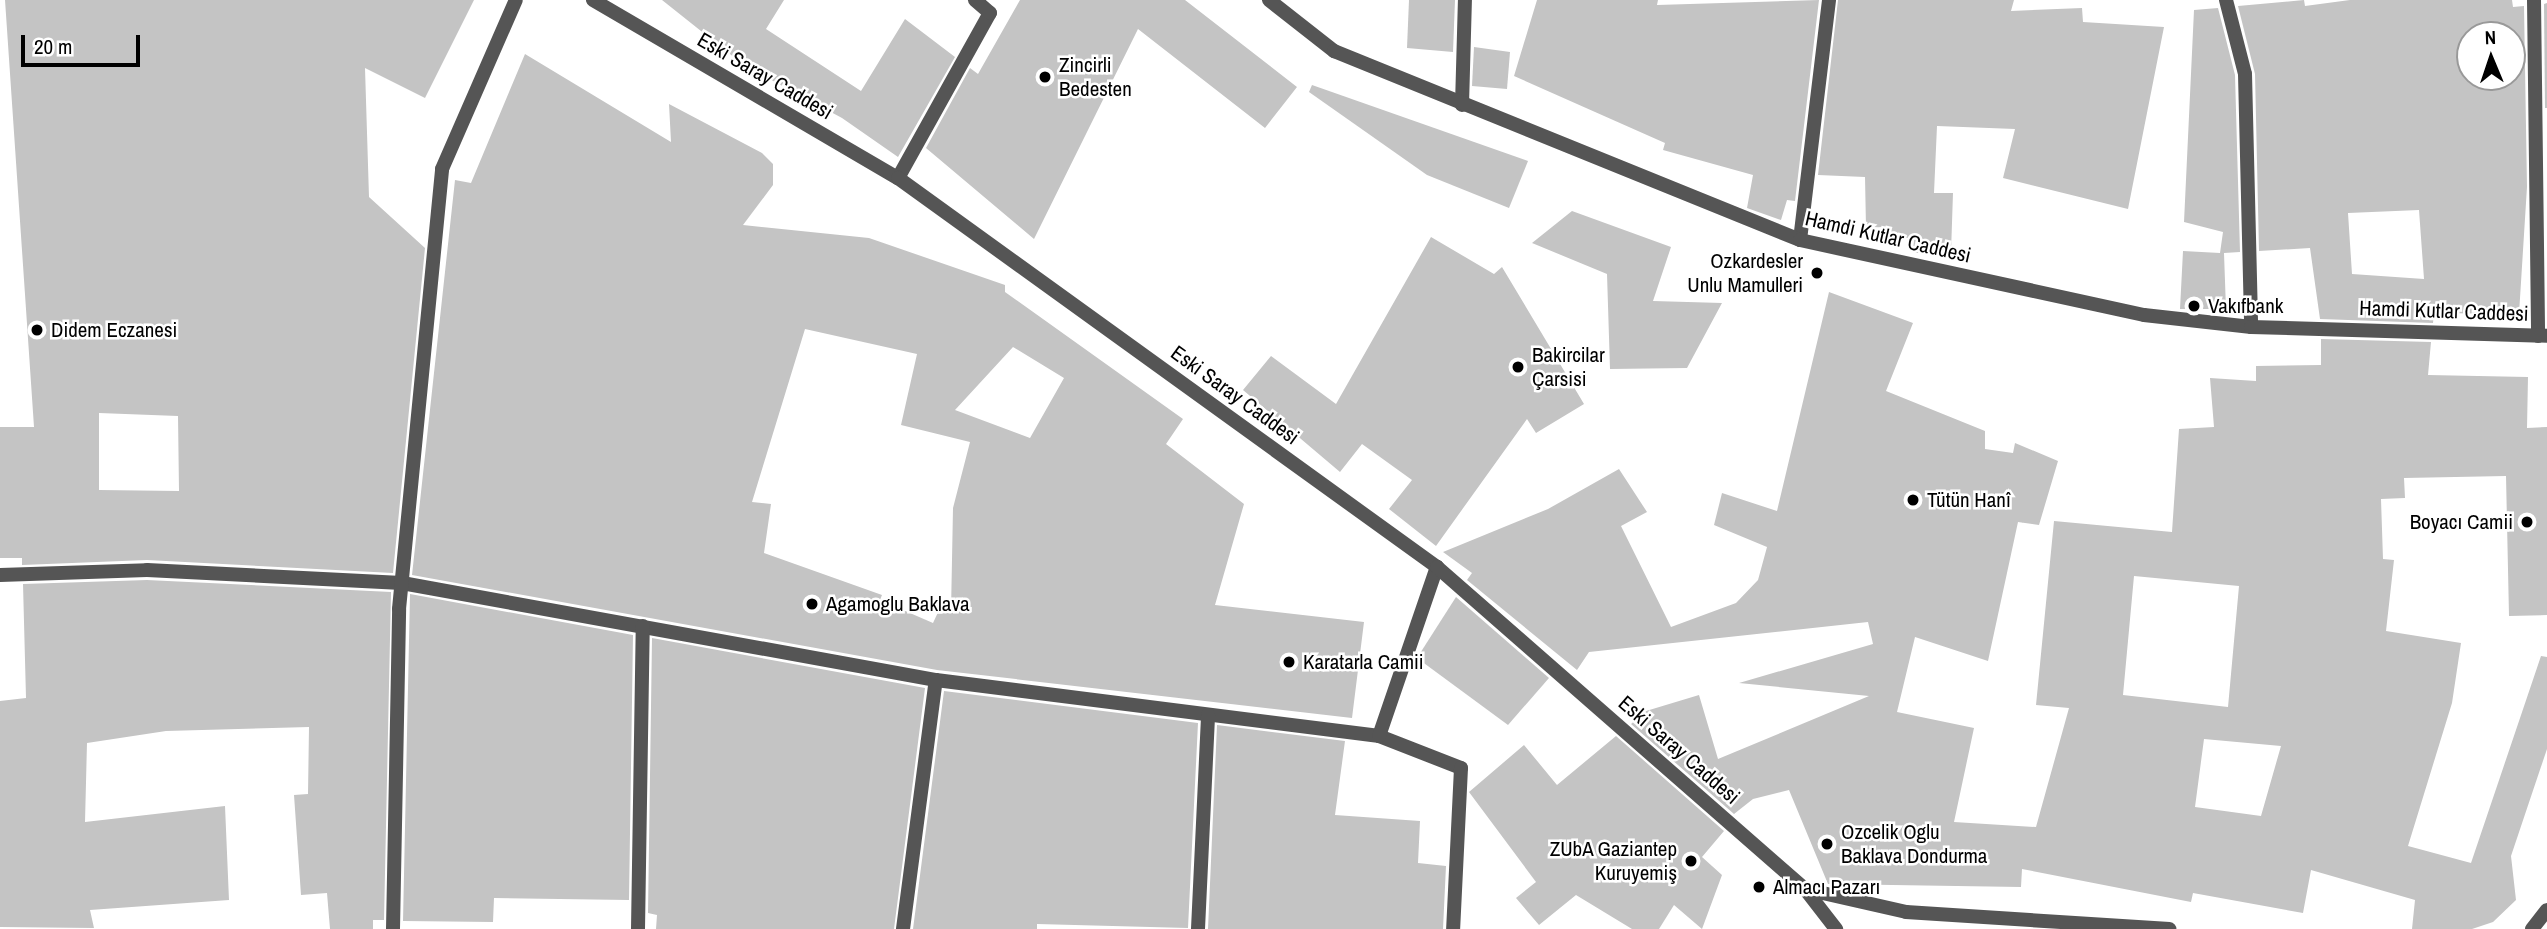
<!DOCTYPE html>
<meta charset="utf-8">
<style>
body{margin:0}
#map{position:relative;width:2547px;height:929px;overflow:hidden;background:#fff;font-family:"Archivo Narrow",sans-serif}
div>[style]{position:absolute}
.building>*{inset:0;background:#c4c4c4}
.minor>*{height:14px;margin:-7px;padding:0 7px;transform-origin:7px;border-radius:7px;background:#555}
.tertiary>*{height:14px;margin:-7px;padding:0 7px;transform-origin:7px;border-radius:7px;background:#555}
.dots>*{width:19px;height:19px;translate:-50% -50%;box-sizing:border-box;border:4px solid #fff;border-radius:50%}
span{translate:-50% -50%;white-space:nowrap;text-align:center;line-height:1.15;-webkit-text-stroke:5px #fff;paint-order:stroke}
.poi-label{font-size:21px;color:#000}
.left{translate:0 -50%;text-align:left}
.right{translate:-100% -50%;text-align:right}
.street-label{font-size:21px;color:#000}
.north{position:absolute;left:2456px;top:21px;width:70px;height:70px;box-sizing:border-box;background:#fff;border:2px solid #999;border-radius:50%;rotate:358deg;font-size:19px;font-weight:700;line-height:28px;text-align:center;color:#000}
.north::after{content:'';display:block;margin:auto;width:24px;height:32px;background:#000;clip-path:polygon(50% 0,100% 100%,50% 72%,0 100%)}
.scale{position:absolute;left:21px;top:35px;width:119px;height:32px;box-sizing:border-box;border:4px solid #000;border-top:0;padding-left:9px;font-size:21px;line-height:24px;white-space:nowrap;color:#000;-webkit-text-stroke:5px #fff;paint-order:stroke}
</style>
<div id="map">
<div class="building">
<i style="clip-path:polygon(evenodd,5px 0,474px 0,425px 98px,365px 68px,369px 197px,425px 248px,393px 573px,147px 560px,22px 565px,22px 558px,0 558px,0 427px,34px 427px,5px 0,99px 413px,178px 416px,179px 491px,99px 490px,99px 413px)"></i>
<i style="clip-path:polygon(662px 0,784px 0,766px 29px,861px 91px,905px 19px,955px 57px,898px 157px,842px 118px,745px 66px)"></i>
<i style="clip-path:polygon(1020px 0,1185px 0,1297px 87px,1265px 128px,1138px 29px,1034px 239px,926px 148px,970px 68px,978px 74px)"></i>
<i style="clip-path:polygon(1409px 0,1455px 0,1453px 52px,1407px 48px)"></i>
<i style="clip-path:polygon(1537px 0,1658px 0,1657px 5px,1819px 0,1795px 201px,1787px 200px,1781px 220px,1747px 208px,1753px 175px,1663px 150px,1665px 143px,1514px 76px)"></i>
<i style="clip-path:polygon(1838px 0,2014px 0,2011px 11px,2082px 8px,2083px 22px,2164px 27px,2128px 209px,2003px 178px,2015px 129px,1937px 126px,1934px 193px,1953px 193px,1951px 253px,1913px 253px,1914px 238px,1882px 238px,1882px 227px,1866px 228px,1865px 177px,1818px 175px)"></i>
<i style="clip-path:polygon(evenodd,2304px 0,2305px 6px,2350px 0,2512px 0,2513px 7px,2524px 6px,2527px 187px,2519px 314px,2434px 313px,2433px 323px,2320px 319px,2310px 248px,2259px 251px,2255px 74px,2238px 6px,2304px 0,2470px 35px,2512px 35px,2512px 77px,2470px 77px,2470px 35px,2304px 0,2419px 210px,2424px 279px,2352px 274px,2348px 213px,2419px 210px)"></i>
<i style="clip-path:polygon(2547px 3px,2547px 108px,2545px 108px,2544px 4px)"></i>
<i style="clip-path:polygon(2218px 8px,2235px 75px,2240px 252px,2224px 253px,2226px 309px,2180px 309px,2183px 251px,2220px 253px,2223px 232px,2184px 222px,2194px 10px)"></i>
<i style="clip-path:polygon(1474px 47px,1510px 52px,1507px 89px,1472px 86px)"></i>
<i style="clip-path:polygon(evenodd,525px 54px,671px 142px,669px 104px,762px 153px,773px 164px,773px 185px,743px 225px,869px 238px,1005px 285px,1005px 292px,1183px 419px,1166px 444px,1244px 504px,1215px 605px,1364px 622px,1352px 718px,937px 670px,412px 575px,455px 180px,471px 183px,525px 54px,805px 329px,917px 354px,901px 425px,970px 442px,953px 508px,951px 611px,940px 608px,933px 623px,880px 600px,882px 595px,764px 553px,771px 504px,752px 502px,805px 329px,525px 54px,1013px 347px,1064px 378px,1030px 438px,955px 410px,1013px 347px)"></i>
<i style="clip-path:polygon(1312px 85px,1528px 161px,1509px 208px,1427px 175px,1309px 92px)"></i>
<i style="clip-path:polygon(1572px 211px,1671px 247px,1653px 301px,1722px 303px,1687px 368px,1610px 369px,1607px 274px,1532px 243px)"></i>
<i style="clip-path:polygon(1431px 237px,1494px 274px,1502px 267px,1584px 404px,1536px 433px,1527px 419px,1436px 546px,1389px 509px,1412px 480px,1362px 444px,1340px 472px,1243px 390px,1271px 356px,1336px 404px)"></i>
<i style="clip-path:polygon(evenodd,1829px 292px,1913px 323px,1886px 391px,1985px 431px,1985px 449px,2013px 453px,2015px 443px,2058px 461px,2039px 525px,2018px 522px,1988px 661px,1915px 637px,1897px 712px,1974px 728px,1954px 822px,2036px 827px,2069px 708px,2036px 705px,2054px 521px,2172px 532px,2179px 429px,2214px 427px,2210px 378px,2256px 381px,2256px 366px,2321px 365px,2321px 339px,2431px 342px,2428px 375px,2528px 377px,2527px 428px,2547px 427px,2547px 615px,2509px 616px,2506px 476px,2404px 478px,2405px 498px,2381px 499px,2383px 559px,2394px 560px,2386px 631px,2461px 643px,2452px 703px,2408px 846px,2471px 863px,2541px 656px,2547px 657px,2547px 749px,2511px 856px,2516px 900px,2493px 922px,2472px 929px,2412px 929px,2415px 900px,2311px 870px,2303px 913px,2193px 893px,2191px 902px,2022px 869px,2021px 887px,1828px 884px,1789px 790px,1753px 799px,1734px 814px,1631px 724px,1646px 711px,1699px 695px,1718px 759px,1869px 696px,1739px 683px,1873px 644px,1868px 622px,1589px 652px,1577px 670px,1467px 580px,1472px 573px,1443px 552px,1548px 509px,1619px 469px,1647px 512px,1621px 526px,1671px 627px,1736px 603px,1758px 580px,1767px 547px,1714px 525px,1722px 493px,1777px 511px,1829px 292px,2134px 576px,2239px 586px,2228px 707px,2123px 695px,2134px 576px,1829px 292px,2204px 739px,2281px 746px,2261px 816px,2195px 807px,2204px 739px)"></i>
<i style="clip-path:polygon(147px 580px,391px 592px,384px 920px,373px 920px,373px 929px,330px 929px,327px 893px,301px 895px,294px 795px,308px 794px,309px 727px,166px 731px,87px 743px,85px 822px,225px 806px,229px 900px,90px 910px,94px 928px,0 927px,0 701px,26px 698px,23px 584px)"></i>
<i style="clip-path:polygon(410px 594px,633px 635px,629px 900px,494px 898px,493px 922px,403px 921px)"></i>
<i style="clip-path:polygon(1456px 597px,1549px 678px,1508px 725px,1417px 658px)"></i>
<i style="clip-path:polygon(652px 638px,925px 688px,894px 929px,656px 929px,657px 915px,648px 913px)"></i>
<i style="clip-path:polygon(944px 691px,1198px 723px,1188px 928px,1037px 924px,1037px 929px,913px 929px)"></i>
<i style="clip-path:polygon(1217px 725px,1345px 741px,1335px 815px,1420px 821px,1418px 863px,1446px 866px,1443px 929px,1208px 929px)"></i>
<i style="clip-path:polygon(1616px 736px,1724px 831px,1702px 857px,1722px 875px,1702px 929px,1674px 905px,1659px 929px,1632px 929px,1576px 895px,1539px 925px,1516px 898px,1536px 882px,1469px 792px,1524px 745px,1557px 785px)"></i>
</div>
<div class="minor">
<i style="left:2226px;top:0;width:76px;rotate:75.6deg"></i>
<i style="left:2245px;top:74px;width:253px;rotate:88.6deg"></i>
<i style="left:2534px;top:0;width:336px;rotate:89.3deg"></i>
<i style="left:1462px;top:105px;width:105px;rotate:-88.4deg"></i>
<i style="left:898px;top:178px;width:189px;rotate:-60.9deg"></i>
<i style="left:990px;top:13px;width:20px;rotate:-139deg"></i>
<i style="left:1800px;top:240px;width:242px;rotate:-83.1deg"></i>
<i style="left:0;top:575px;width:147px;rotate:-1.9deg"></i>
<i style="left:147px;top:570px;width:255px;rotate:2.9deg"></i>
<i style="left:402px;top:583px;width:543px;rotate:10.3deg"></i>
<i style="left:936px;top:680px;width:447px;rotate:7.2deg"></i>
<i style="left:1379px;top:736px;width:88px;rotate:21.3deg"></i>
<i style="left:1461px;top:768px;width:161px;rotate:92.8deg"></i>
<i style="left:1379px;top:736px;width:179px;rotate:-71.1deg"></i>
<i style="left:1805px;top:889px;width:104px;rotate:12.8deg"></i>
<i style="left:1906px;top:912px;width:264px;rotate:3.7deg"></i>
<i style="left:393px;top:929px;width:320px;rotate:-88.9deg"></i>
<i style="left:399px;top:609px;width:442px;rotate:-84.4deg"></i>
<i style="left:442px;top:169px;width:184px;rotate:-66.4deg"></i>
<i style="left:638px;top:929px;width:303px;rotate:-89.1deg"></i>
<i style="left:903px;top:929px;width:251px;rotate:-82.5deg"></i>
<i style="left:1198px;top:929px;width:214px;rotate:-87.3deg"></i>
<i style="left:2532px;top:929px;width:24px;rotate:-52deg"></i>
</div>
<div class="tertiary">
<i style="left:593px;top:0;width:353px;rotate:30.3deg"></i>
<i style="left:898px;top:178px;width:665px;rotate:35.82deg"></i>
<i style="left:1437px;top:567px;width:489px;rotate:41.2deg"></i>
<i style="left:1805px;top:889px;width:51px;rotate:52.2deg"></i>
<i style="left:1269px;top:0;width:83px;rotate:38.1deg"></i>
<i style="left:1334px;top:51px;width:503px;rotate:22.08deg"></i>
<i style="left:1800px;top:240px;width:352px;rotate:12.3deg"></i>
<i style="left:2144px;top:315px;width:108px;rotate:6.4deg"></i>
<i style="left:2251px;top:327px;width:296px;rotate:1.7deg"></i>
</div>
<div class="dots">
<i style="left:1045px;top:77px;background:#000"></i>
<i style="left:1817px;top:273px;background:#000"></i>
<i style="left:2194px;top:306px;background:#000"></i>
<i style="left:37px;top:330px;background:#000"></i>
<i style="left:1518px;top:367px;background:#000"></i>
<i style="left:1913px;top:500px;background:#000"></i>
<i style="left:2527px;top:522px;background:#000"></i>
<i style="left:812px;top:604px;background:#000"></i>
<i style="left:1289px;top:662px;background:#000"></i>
<i style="left:1827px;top:844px;background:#000"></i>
<i style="left:1691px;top:861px;background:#000"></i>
<i style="left:1759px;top:887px;background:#000"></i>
</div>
<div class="poi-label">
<span class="left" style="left:1059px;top:77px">Zincirli<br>Bedesten</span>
<span class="right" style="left:1803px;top:273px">Ozkardesler<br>Unlu Mamulleri</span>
<span class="left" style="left:2208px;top:306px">Vakıfbank</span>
<span class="left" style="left:51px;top:330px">Didem Eczanesi</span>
<span class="left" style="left:1532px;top:367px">Bakircilar<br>Çarsisi</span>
<span class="left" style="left:1927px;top:500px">Tütün Hanî</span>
<span class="right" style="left:2513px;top:522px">Boyacı Camii</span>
<span class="left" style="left:826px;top:604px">Agamoglu Baklava</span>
<span class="left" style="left:1303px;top:662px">Karatarla Camii</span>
<span class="left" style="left:1841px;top:844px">Ozcelik Oglu<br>Baklava Dondurma</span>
<span class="right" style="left:1677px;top:861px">ZUbA Gaziantep<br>Kuruyemiş</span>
<span class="left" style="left:1773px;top:887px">Almacı Pazarı</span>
</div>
<div class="street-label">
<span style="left:765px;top:76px;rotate:30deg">Eski Saray Caddesi</span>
<span style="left:1888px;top:237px;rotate:13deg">Hamdi Kutlar Caddesi</span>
<span style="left:2444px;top:311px;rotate:2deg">Hamdi Kutlar Caddesi</span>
<span style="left:1235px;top:395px;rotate:36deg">Eski Saray Caddesi</span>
<span style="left:1679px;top:750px;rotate:41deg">Eski Saray Caddesi</span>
</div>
<div class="north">N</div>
<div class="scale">20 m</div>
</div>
